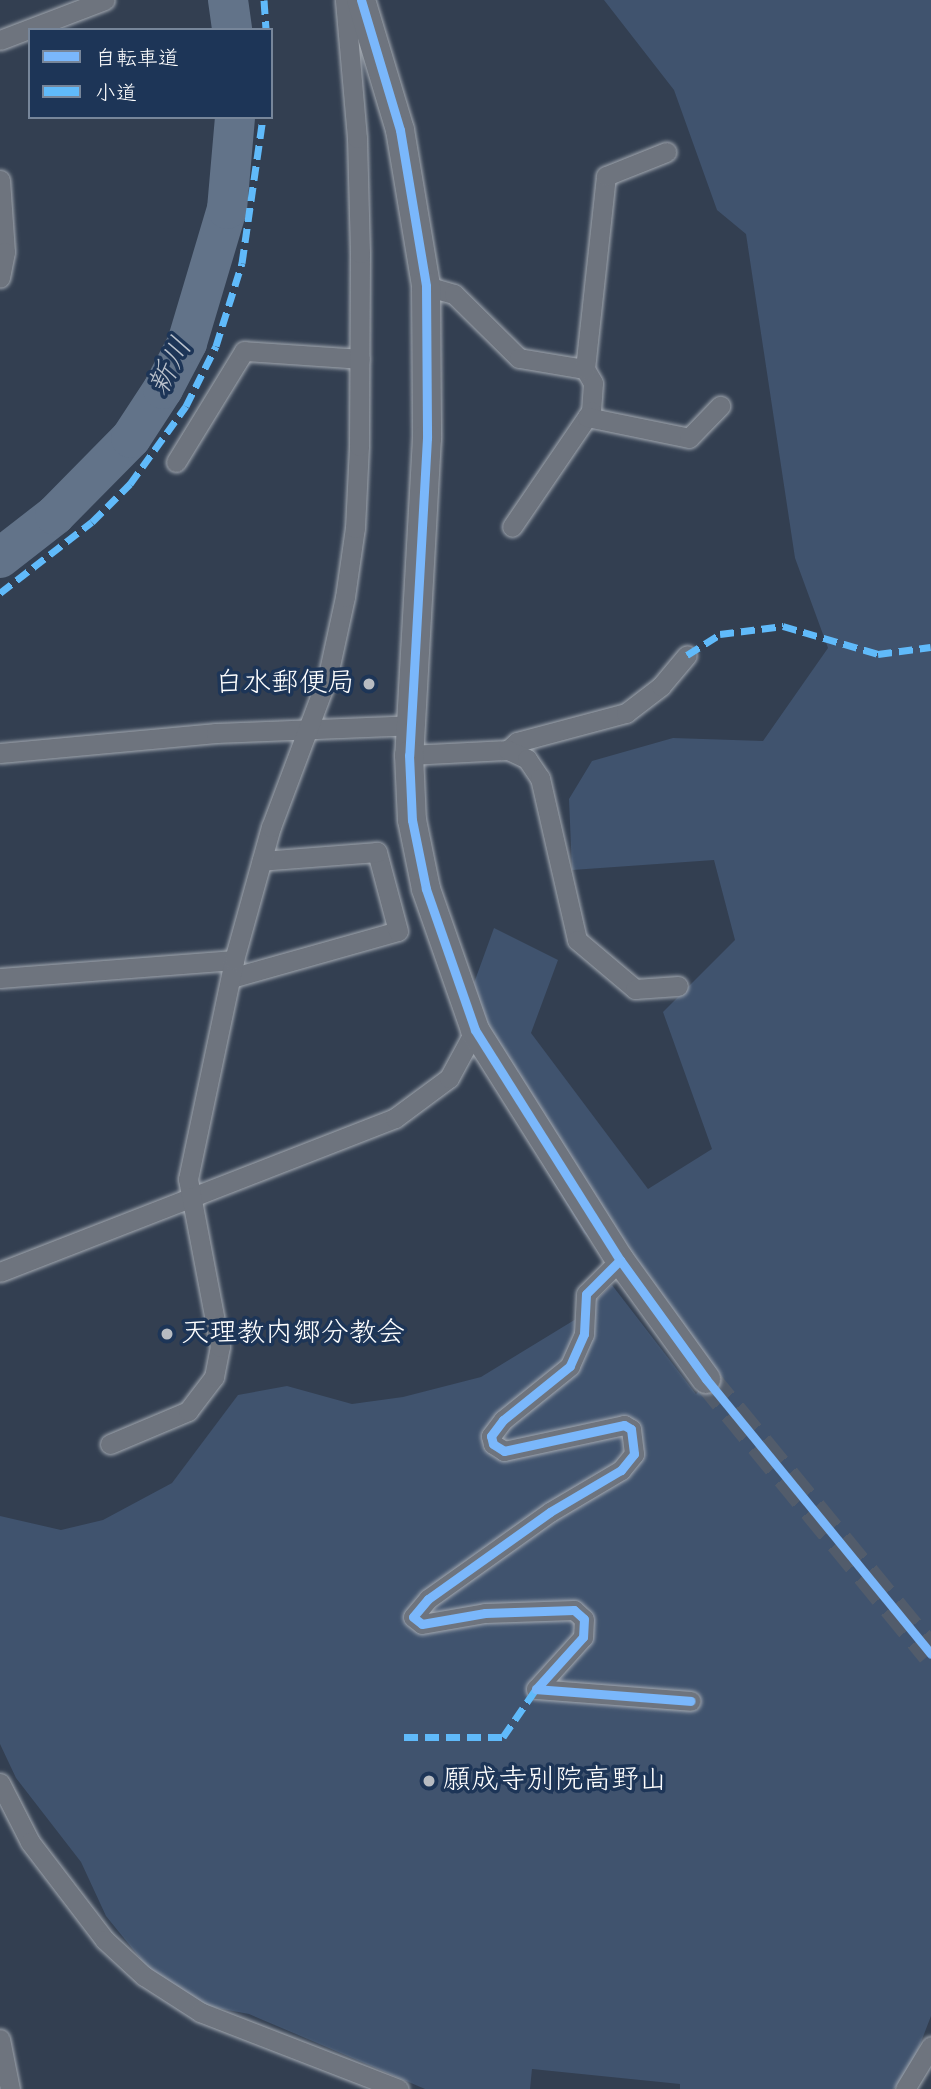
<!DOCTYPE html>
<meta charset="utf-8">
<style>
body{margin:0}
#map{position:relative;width:931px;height:2089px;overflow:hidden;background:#333f51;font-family:Mynerve,"Klee One",sans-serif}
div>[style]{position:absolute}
.green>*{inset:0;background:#40536e}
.river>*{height:40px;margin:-20px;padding:0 20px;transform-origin:20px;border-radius:20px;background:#627389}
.secondary-tunnel>*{height:28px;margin-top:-14px;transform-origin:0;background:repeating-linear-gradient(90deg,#525c6b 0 28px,transparent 0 42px)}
.roads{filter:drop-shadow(0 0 2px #a3a9b1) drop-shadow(0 0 2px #a3a9b1)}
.street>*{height:19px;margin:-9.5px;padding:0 9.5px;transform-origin:9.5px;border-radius:9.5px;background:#6e747e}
.secondary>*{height:28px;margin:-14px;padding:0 14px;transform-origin:14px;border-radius:14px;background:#6e747e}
.quiet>*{height:7px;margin-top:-3.5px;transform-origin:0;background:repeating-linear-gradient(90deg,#60bafa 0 14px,transparent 0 21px)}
.cycleway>*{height:9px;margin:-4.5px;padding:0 4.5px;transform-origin:4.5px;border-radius:4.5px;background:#7ab7fb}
.dots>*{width:19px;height:19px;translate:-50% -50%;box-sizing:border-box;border:4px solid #1d3557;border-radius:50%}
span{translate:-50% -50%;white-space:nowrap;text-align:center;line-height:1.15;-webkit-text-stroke:7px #1d3557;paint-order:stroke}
.poi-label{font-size:28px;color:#fff}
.right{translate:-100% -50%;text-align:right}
.left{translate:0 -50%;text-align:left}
.water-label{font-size:30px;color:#bbc2cc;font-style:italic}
.legend{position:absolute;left:28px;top:28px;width:245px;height:91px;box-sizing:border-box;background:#1d3557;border:2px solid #77869a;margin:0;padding:9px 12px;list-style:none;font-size:21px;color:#fff}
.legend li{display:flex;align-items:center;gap:14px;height:35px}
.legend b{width:35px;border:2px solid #77869a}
</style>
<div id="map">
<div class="green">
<i style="clip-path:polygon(604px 0,931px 0,931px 2016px,911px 2068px,894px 2089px,680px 2089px,680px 2084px,532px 2069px,530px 2089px,425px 2089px,249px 2014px,206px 2006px,153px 1974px,106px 1916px,81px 1862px,16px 1778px,0 1744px,0 1516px,61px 1530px,103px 1520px,172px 1483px,238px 1395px,287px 1386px,352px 1404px,403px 1397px,481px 1377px,576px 1319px,612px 1285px,696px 1394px,717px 1371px,584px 1233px,486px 1070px,474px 983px,494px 928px,558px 960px,531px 1033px,648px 1189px,712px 1149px,663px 1012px,735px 940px,714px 860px,572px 870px,569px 799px,592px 761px,673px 738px,763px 741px,828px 648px,795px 558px,746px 234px,717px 210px,674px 90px)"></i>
</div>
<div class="river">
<i style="left:228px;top:0;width:30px;rotate:82deg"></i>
<i style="left:0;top:558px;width:70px;rotate:-38deg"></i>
<i style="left:55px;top:515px;width:108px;rotate:-45.4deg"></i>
<i style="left:131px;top:438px;width:59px;rotate:-56.9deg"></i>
<i style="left:163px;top:389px;width:52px;rotate:-62.4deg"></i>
<i style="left:187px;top:343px;width:140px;rotate:-73.4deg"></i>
<i style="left:227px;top:209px;width:92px;rotate:-85deg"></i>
</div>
<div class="secondary-tunnel">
<i style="left:706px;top:1379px;width:355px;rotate:50.7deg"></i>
</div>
<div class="roads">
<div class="street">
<i style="left:0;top:40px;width:112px;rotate:-20.9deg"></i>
<i style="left:0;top:180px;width:72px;rotate:86deg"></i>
<i style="left:5px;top:252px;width:26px;rotate:101deg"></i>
<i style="left:426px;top:286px;width:29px;rotate:16deg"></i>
<i style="left:454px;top:294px;width:91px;rotate:44.6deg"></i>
<i style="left:519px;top:358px;width:67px;rotate:9.5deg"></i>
<i style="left:585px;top:369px;width:16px;rotate:60deg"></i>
<i style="left:593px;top:383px;width:28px;rotate:94deg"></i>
<i style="left:591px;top:411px;width:140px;rotate:124.3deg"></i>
<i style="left:585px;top:369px;width:194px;rotate:-83.8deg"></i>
<i style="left:606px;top:176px;width:65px;rotate:-21.8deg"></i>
<i style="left:587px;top:417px;width:104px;rotate:11.6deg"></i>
<i style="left:689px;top:438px;width:45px;rotate:-45.9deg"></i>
<i style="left:176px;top:462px;width:130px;rotate:-58.5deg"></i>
<i style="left:244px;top:351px;width:116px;rotate:3.9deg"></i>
<i style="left:508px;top:750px;width:12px;rotate:-42deg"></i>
<i style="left:517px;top:742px;width:113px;rotate:-14.9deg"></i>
<i style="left:626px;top:713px;width:44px;rotate:-37.6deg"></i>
<i style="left:661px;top:686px;width:40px;rotate:-50deg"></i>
<i style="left:0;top:753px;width:217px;rotate:-5.3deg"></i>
<i style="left:216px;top:733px;width:195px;rotate:-2.3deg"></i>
<i style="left:409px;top:755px;width:99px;rotate:-2.9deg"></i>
<i style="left:508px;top:750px;width:21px;rotate:25deg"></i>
<i style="left:527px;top:759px;width:23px;rotate:56deg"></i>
<i style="left:540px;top:778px;width:166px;rotate:77.1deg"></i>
<i style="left:577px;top:940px;width:76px;rotate:40.2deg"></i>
<i style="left:635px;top:989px;width:43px;rotate:-4deg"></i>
<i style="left:0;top:978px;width:235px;rotate:-4.4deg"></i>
<i style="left:231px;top:978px;width:173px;rotate:-15.7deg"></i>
<i style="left:398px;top:931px;width:82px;rotate:-104.9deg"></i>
<i style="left:377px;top:852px;width:116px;rotate:175.6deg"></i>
<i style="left:620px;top:1260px;width:48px;rotate:135deg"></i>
<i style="left:586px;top:1294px;width:40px;rotate:92.9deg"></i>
<i style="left:584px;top:1334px;width:35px;rotate:114deg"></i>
<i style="left:570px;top:1366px;width:86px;rotate:141.1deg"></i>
<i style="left:503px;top:1420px;width:20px;rotate:127deg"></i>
<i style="left:491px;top:1436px;width:8px;rotate:76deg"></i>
<i style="left:493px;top:1444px;width:13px;rotate:32deg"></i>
<i style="left:504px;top:1451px;width:123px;rotate:-12.2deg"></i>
<i style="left:624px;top:1425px;width:8px;rotate:30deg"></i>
<i style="left:631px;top:1429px;width:25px;rotate:83deg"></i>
<i style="left:634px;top:1454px;width:21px;rotate:129deg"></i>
<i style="left:621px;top:1470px;width:82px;rotate:149.4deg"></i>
<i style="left:550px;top:1512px;width:150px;rotate:144.5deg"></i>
<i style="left:428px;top:1599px;width:23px;rotate:130deg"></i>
<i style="left:413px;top:1617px;width:11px;rotate:38deg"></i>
<i style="left:422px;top:1624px;width:64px;rotate:-9.9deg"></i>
<i style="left:485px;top:1613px;width:89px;rotate:-1.9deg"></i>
<i style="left:574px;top:1610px;width:13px;rotate:42deg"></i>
<i style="left:584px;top:1619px;width:18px;rotate:93deg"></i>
<i style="left:583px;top:1637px;width:70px;rotate:132.1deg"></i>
<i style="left:536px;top:1689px;width:155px;rotate:4.4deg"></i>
<i style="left:0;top:1272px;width:424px;rotate:-21.3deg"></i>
<i style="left:395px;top:1118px;width:67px;rotate:-36.5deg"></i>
<i style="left:449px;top:1078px;width:55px;rotate:-61.6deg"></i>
<i style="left:110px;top:1444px;width:85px;rotate:-22.9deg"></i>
<i style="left:188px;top:1411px;width:43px;rotate:-52.6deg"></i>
<i style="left:214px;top:1377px;width:31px;rotate:-79deg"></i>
<i style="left:220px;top:1347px;width:171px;rotate:-100.8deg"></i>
<i style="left:188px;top:1179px;width:224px;rotate:-78.1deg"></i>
<i style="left:234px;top:960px;width:138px;rotate:-74.5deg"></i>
<i style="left:271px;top:827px;width:162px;rotate:-69.4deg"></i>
<i style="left:328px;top:675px;width:80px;rotate:-77.7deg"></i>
<i style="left:345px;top:597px;width:70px;rotate:-81.8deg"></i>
<i style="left:355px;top:528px;width:82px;rotate:-87.2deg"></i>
<i style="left:359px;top:446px;width:193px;rotate:-89.7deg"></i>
<i style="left:360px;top:253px;width:115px;rotate:-91.5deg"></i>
<i style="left:357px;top:138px;width:139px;rotate:-95deg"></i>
<i style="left:0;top:1783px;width:66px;rotate:63deg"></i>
<i style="left:30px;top:1842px;width:123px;rotate:52.6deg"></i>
<i style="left:105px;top:1940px;width:53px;rotate:42.7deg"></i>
<i style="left:144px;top:1976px;width:67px;rotate:32.7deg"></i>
<i style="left:200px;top:2012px;width:213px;rotate:21.2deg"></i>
<i style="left:0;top:2039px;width:51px;rotate:78.7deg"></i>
<i style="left:905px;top:2089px;width:50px;rotate:-58.8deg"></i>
</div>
<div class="secondary">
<i style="left:361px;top:0;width:136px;rotate:73.3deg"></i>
<i style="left:400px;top:130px;width:158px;rotate:80.5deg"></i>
<i style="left:426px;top:286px;width:152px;rotate:89.6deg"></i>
<i style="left:427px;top:438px;width:318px;rotate:93.2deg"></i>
<i style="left:409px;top:755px;width:65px;rotate:87.4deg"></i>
<i style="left:412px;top:820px;width:70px;rotate:78.5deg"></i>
<i style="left:426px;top:889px;width:149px;rotate:70.8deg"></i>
<i style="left:475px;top:1030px;width:272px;rotate:57.8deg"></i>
<i style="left:620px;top:1260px;width:147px;rotate:54.1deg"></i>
</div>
</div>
<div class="quiet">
<i style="left:264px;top:0;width:30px;rotate:86deg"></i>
<i style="left:0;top:593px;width:116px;rotate:-37.7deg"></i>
<i style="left:92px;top:522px;width:54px;rotate:-45deg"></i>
<i style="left:130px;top:484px;width:96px;rotate:-54.3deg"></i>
<i style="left:186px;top:406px;width:67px;rotate:-63.4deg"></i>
<i style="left:216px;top:346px;width:87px;rotate:-72.6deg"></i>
<i style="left:242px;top:263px;width:148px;rotate:-81.8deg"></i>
<i style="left:687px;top:655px;width:39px;rotate:-32deg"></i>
<i style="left:720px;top:634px;width:64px;rotate:-7.2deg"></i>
<i style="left:783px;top:626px;width:99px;rotate:16.4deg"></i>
<i style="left:878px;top:654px;width:53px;rotate:-7.5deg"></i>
<i style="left:404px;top:1737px;width:99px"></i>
<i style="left:503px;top:1737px;width:58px;rotate:-55.5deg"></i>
</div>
<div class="cycleway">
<i style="left:361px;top:0;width:136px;rotate:73.3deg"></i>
<i style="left:400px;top:130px;width:158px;rotate:80.5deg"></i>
<i style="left:426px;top:286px;width:152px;rotate:89.6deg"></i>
<i style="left:427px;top:438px;width:318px;rotate:93.2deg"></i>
<i style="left:409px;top:755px;width:65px;rotate:87.4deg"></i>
<i style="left:412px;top:820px;width:70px;rotate:78.5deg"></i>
<i style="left:426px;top:889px;width:149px;rotate:70.8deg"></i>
<i style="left:475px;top:1030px;width:272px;rotate:57.8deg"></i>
<i style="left:620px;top:1260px;width:147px;rotate:54.1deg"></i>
<i style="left:706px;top:1379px;width:355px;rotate:50.7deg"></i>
<i style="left:620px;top:1260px;width:48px;rotate:135deg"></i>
<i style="left:586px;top:1294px;width:40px;rotate:92.9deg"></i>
<i style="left:584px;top:1334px;width:35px;rotate:114deg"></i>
<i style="left:570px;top:1366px;width:86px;rotate:141.1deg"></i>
<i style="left:503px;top:1420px;width:20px;rotate:127deg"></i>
<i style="left:491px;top:1436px;width:8px;rotate:76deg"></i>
<i style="left:493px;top:1444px;width:13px;rotate:32deg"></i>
<i style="left:504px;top:1451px;width:123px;rotate:-12.2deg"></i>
<i style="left:624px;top:1425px;width:8px;rotate:30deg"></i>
<i style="left:631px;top:1429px;width:25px;rotate:83deg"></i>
<i style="left:634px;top:1454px;width:21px;rotate:129deg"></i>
<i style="left:621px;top:1470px;width:82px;rotate:149.4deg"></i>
<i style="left:550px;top:1512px;width:150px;rotate:144.5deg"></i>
<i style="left:428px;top:1599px;width:23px;rotate:130deg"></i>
<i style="left:413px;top:1617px;width:11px;rotate:38deg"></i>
<i style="left:422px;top:1624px;width:64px;rotate:-9.9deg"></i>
<i style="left:485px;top:1613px;width:89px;rotate:-1.9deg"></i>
<i style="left:574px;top:1610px;width:13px;rotate:42deg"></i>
<i style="left:584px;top:1619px;width:18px;rotate:93deg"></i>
<i style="left:583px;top:1637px;width:70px;rotate:132.1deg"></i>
<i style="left:536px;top:1689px;width:155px;rotate:4.4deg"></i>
</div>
<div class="dots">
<i style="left:369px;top:684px;background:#b8bcc2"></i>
<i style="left:167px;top:1334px;background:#b8bcc2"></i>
<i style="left:429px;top:1781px;background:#b8bcc2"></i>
</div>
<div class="poi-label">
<span class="right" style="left:355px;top:684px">白水郵便局</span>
<span class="left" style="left:181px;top:1334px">天理教内郷分教会</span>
<span class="left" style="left:443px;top:1781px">願成寺別院高野山</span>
</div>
<div class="water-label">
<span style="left:171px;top:367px;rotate:-63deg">新川</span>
</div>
<ul class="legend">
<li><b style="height:9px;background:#7ab7fb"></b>自転車道</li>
<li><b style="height:9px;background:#60bafa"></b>小道</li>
</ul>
</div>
